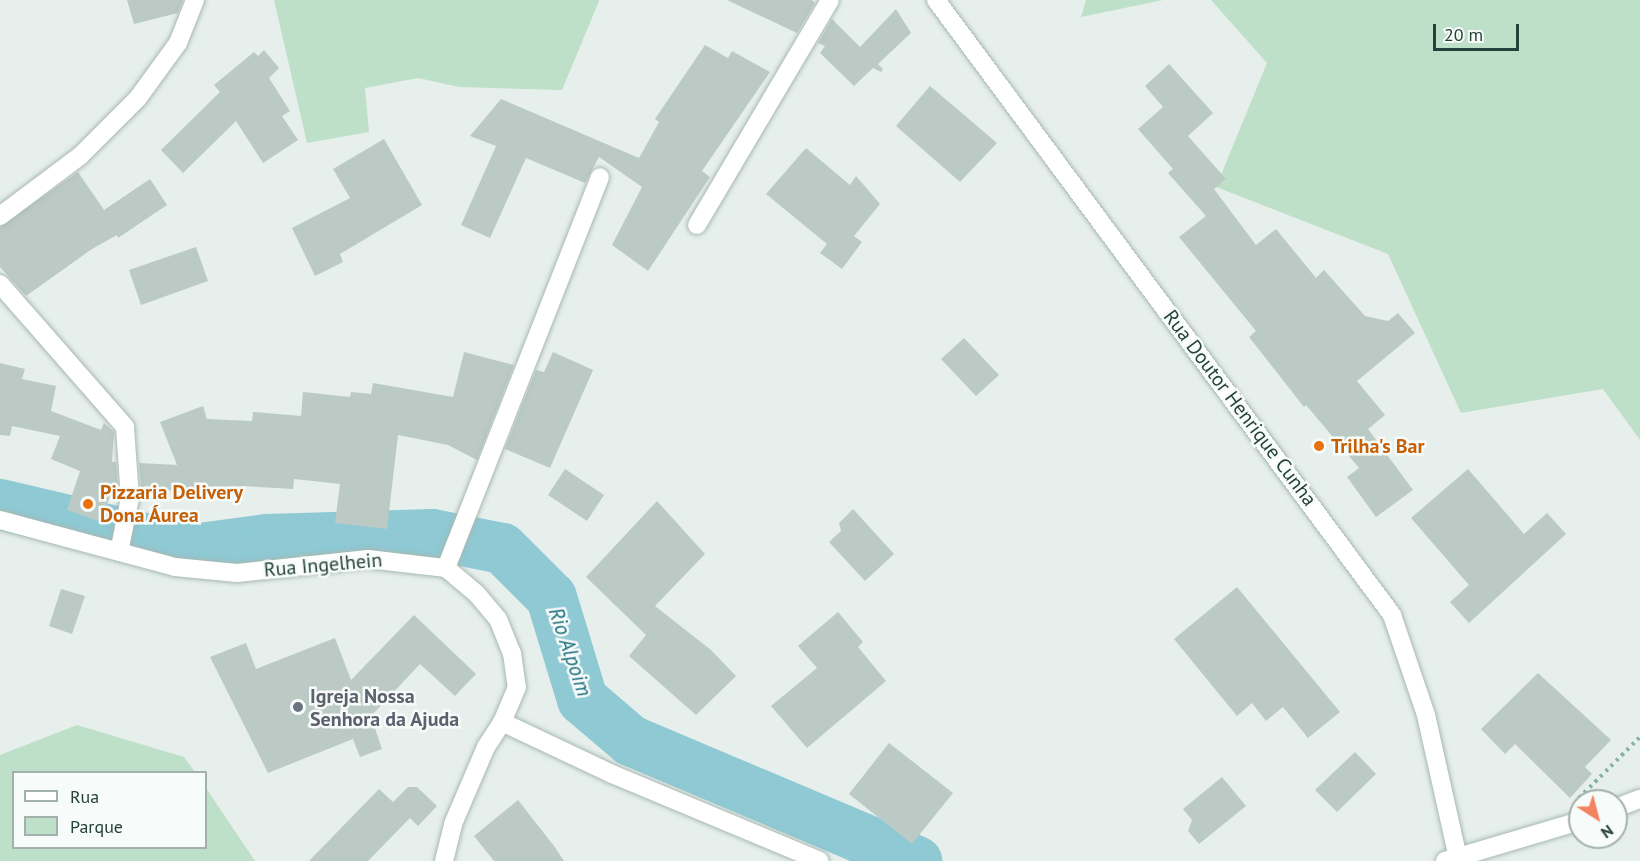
<!DOCTYPE html>
<meta charset="utf-8">
<style>
body{margin:0}
#map{position:relative;width:1640px;height:861px;overflow:hidden;background:#e6efeb;font-family:"PT Sans",sans-serif}
div>[style]{position:absolute}
.green>*{inset:0;background:#bfe0c8}
.river>*{height:51px;margin:-25.5px;padding:0 25.5px;transform-origin:25.5px;border-radius:25.5px;background:#8ec9d4}
.building>*{inset:0;background:#bbcac4}
.path>*{height:4px;margin-top:-2px;transform-origin:0;background:repeating-linear-gradient(90deg,#86b3a5 0 3px,transparent 0 7.5px)}
.roads{filter:drop-shadow(0 0 2px #a8b8b2) drop-shadow(0 0 2px #a8b8b2)}
.minor>*{height:18px;margin:-9px;padding:0 9px;transform-origin:9px;border-radius:9px;background:#fff}
.dots>*{width:16px;height:16px;translate:-50% -50%;box-sizing:border-box;border:3px solid #f7fbf9;border-radius:50%}
span{translate:-50% -50%;white-space:nowrap;text-align:center;line-height:1.15;-webkit-text-stroke:5px #f7fbf9;paint-order:stroke}
.street-label{font-size:20px;color:#24423a}
.food-label{font-size:20px;color:#c56008;font-weight:700}
.left{translate:0 -50%;text-align:left}
.worship-label{font-size:20px;color:#5b616d;font-weight:700}
.water-label{font-size:21px;color:#1c6f80;font-style:italic}
.legend{position:absolute;left:12px;top:771px;width:195px;height:78px;box-sizing:border-box;background:#f7fbf9;border:2px solid #a3b1ad;margin:0;padding:8px 10px;list-style:none;font-size:18px;color:#24423a}
.legend li{display:flex;align-items:center;gap:12px;height:30px}
.legend b{width:30px;border:2px solid #a3b1ad}
.north{position:absolute;left:1568px;top:789px;width:60px;height:60px;box-sizing:border-box;background:#f7fbf9;border:2px solid #a3b1ad;border-radius:50%;rotate:144deg;font-size:16px;font-weight:700;line-height:24px;text-align:center;color:#24423a}
.north::after{content:'';display:block;margin:auto;width:21px;height:27px;background:#f4845f;clip-path:polygon(50% 0,100% 100%,50% 72%,0 100%)}
.scale{position:absolute;left:1433px;top:24px;width:86px;height:27px;box-sizing:border-box;border:3px solid #24423a;border-top:0;padding-left:8px;font-size:18px;line-height:21px;white-space:nowrap;color:#24423a;-webkit-text-stroke:4px #f7fbf9;paint-order:stroke}
</style>
<div id="map">
<div class="green">
<i style="clip-path:polygon(274px 0,599px 0,599px 1px,562px 90px,459px 87px,418px 78px,365px 88px,369px 132px,307px 143px)"></i>
<i style="clip-path:polygon(1086px 0,1163px 0,1081px 17px)"></i>
<i style="clip-path:polygon(1211px 0,1640px 0,1640px 440px,1603px 389px,1461px 413px,1388px 254px,1216px 187px,1267px 63px)"></i>
<i style="clip-path:polygon(77px 725px,184px 757px,195px 772px,14px 772px,14px 848px,206px 848px,206px 788px,255px 861px,0 861px,0 755px)"></i>
</div>
<div class="river">
<i style="left:0;top:504px;width:197px;rotate:13.2deg"></i>
<i style="left:192px;top:549px;width:75px;rotate:-7.7deg"></i>
<i style="left:266px;top:539px;width:166px;rotate:-1.7deg"></i>
<i style="left:432px;top:534px;width:71px;rotate:11.3deg"></i>
<i style="left:502px;top:548px;width:69px;rotate:45deg"></i>
<i style="left:551px;top:597px;width:107px;rotate:73.1deg"></i>
<i style="left:582px;top:699px;width:63px;rotate:40.5deg"></i>
<i style="left:630px;top:740px;width:311px;rotate:22.9deg"></i>
</div>
<div class="building">
<i style="clip-path:polygon(127px 0,183px 0,178px 13px,134px 24px)"></i>
<i style="clip-path:polygon(727px 0,812px 0,815px 3px,797px 33px)"></i>
<i style="clip-path:polygon(896px 9px,911px 33px,878px 64px,883px 69px,881px 72px,873px 68px,854px 86px,820px 53px,825px 46px,818px 43px,832px 19px,860px 47px)"></i>
<i style="clip-path:polygon(705px 45px,728px 58px,732px 51px,770px 72px,702px 171px,710px 177px,648px 271px,612px 245px,642px 187px,599px 157px,585px 183px,526px 158px,490px 238px,461px 225px,496px 146px,470px 136px,501px 99px,639px 158px,659px 122px,655px 119px)"></i>
<i style="clip-path:polygon(264px 50px,279px 68px,269px 78px,290px 111px,282px 116px,298px 140px,263px 163px,236px 121px,183px 173px,161px 150px,220px 92px,214px 85px,254px 52px,258px 56px)"></i>
<i style="clip-path:polygon(1169px 64px,1213px 113px,1188px 136px,1226px 179px,1214px 189px,1256px 245px,1276px 229px,1316px 278px,1324px 270px,1365px 316px,1388px 321px,1398px 313px,1415px 333px,1357px 381px,1385px 415px,1368px 429px,1413px 490px,1376px 517px,1347px 477px,1359px 468px,1306px 405px,1304px 407px,1249px 337px,1256px 331px,1179px 237px,1206px 216px,1168px 173px,1173px 169px,1138px 129px,1163px 107px,1145px 86px)"></i>
<i style="clip-path:polygon(930px 86px,997px 143px,960px 182px,896px 126px)"></i>
<i style="clip-path:polygon(384px 139px,422px 205px,340px 254px,343px 262px,315px 276px,292px 228px,350px 198px,333px 169px)"></i>
<i style="clip-path:polygon(806px 148px,850px 185px,856px 176px,880px 204px,854px 236px,862px 242px,842px 269px,820px 253px,827px 244px,766px 194px)"></i>
<i style="clip-path:polygon(78px 172px,104px 210px,150px 179px,167px 205px,118px 238px,117px 235px,92px 249px,26px 296px,0 267px,0 227px)"></i>
<i style="clip-path:polygon(196px 247px,208px 281px,141px 305px,129px 270px)"></i>
<i style="clip-path:polygon(964px 338px,999px 375px,976px 396px,941px 359px)"></i>
<i style="clip-path:polygon(464px 352px,514px 365px,477px 460px,448px 445px,398px 435px,387px 529px,335px 523px,340px 484px,294px 479px,293px 489px,243px 486px,243px 494px,141px 489px,139px 463px,177px 465px,160px 422px,203px 406px,207px 419px,252px 421px,253px 412px,301px 416px,303px 392px,350px 397px,351px 392px,371px 394px,373px 383px,453px 397px)"></i>
<i style="clip-path:polygon(553px 352px,593px 370px,550px 468px,505px 449px,536px 370px,544px 372px)"></i>
<i style="clip-path:polygon(0 363px,25px 369px,22px 379px,56px 386px,51px 411px,101px 430px,104px 423px,114px 432px,112px 462px,116px 462px,118px 488px,113px 487px,101px 522px,67px 510px,80px 471px,51px 459px,60px 436px,12px 426px,10px 436px,0 435px)"></i>
<i style="clip-path:polygon(565px 469px,604px 495px,587px 521px,548px 495px)"></i>
<i style="clip-path:polygon(1468px 469px,1524px 534px,1547px 513px,1566px 534px,1469px 623px,1450px 602px,1469px 585px,1411px 518px)"></i>
<i style="clip-path:polygon(657px 501px,705px 554px,655px 606px,711px 650px,736px 676px,696px 715px,629px 656px,646px 635px,586px 577px)"></i>
<i style="clip-path:polygon(853px 509px,894px 554px,865px 581px,829px 542px,841px 531px,839px 523px)"></i>
<i style="clip-path:polygon(1237px 587px,1340px 712px,1308px 738px,1283px 707px,1266px 721px,1252px 703px,1237px 716px,1174px 639px)"></i>
<i style="clip-path:polygon(61px 589px,85px 596px,72px 634px,49px 626px)"></i>
<i style="clip-path:polygon(838px 612px,863px 642px,858px 647px,886px 681px,807px 748px,771px 706px,817px 668px,798px 646px)"></i>
<i style="clip-path:polygon(414px 615px,476px 674px,455px 696px,420px 664px,371px 716px,382px 749px,360px 757px,353px 739px,268px 773px,210px 657px,246px 643px,256px 669px,335px 638px,351px 680px)"></i>
<i style="clip-path:polygon(1538px 673px,1611px 740px,1585px 767px,1592px 774px,1570px 798px,1515px 744px,1505px 754px,1481px 729px)"></i>
<i style="clip-path:polygon(889px 743px,953px 793px,912px 844px,849px 794px)"></i>
<i style="clip-path:polygon(1355px 752px,1376px 774px,1337px 812px,1315px 790px)"></i>
<i style="clip-path:polygon(1222px 777px,1246px 806px,1199px 844px,1188px 831px,1192px 820px,1183px 809px)"></i>
<i style="clip-path:polygon(408px 787px,417px 787px,437px 806px,418px 826px,410px 818px,368px 861px,309px 861px,379px 789px,393px 802px)"></i>
<i style="clip-path:polygon(518px 800px,554px 846px,564px 861px,494px 861px,474px 836px)"></i>
</div>
<div class="path">
<i style="left:1579px;top:798px;width:86px;rotate:-45deg"></i>
</div>
<div class="roads">
<div class="minor">
<i style="left:936px;top:0;width:766px;rotate:53.44deg"></i>
<i style="left:1392px;top:615px;width:106px;rotate:71.2deg"></i>
<i style="left:1426px;top:715px;width:147px;rotate:77.4deg"></i>
<i style="left:0;top:216px;width:100px;rotate:-36.9deg"></i>
<i style="left:80px;top:156px;width:82px;rotate:-45deg"></i>
<i style="left:138px;top:98px;width:68px;rotate:-54deg"></i>
<i style="left:178px;top:43px;width:46px;rotate:-68.4deg"></i>
<i style="left:697px;top:225px;width:261px;rotate:-59.4deg"></i>
<i style="left:0;top:284px;width:190px;rotate:48.8deg"></i>
<i style="left:125px;top:427px;width:71px;rotate:86deg"></i>
<i style="left:130px;top:498px;width:55px;rotate:101.5deg"></i>
<i style="left:0;top:520px;width:181px;rotate:15deg"></i>
<i style="left:175px;top:567px;width:62px;rotate:5.5deg"></i>
<i style="left:237px;top:573px;width:132px;rotate:-6.1deg"></i>
<i style="left:368px;top:559px;width:79px;rotate:6.6deg"></i>
<i style="left:446px;top:568px;width:39px;rotate:40deg"></i>
<i style="left:476px;top:593px;width:34px;rotate:50deg"></i>
<i style="left:498px;top:619px;width:37px;rotate:68deg"></i>
<i style="left:512px;top:653px;width:34px;rotate:82deg"></i>
<i style="left:517px;top:687px;width:38px;rotate:113deg"></i>
<i style="left:502px;top:722px;width:122px;rotate:25.3deg"></i>
<i style="left:612px;top:774px;width:225px;rotate:22.7deg"></i>
<i style="left:446px;top:568px;width:420px;rotate:-68.5deg"></i>
<i style="left:1616px;top:808px;width:26px;rotate:-21deg"></i>
<i style="left:444px;top:861px;width:38px;rotate:-76deg"></i>
<i style="left:453px;top:824px;width:84px;rotate:-66.8deg"></i>
<i style="left:486px;top:747px;width:30px;rotate:-57deg"></i>
<i style="left:1445px;top:861px;width:141px;rotate:-16.5deg"></i>
</div>
</div>
<div class="dots">
<i style="left:1319px;top:446px;background:#e8710a"></i>
<i style="left:88px;top:504px;background:#e8710a"></i>
<i style="left:298px;top:707px;background:#6b7280"></i>
</div>
<div class="street-label">
<span style="left:1240px;top:408px;rotate:53deg">Rua Doutor Henrique Cunha</span>
<span style="left:323px;top:565px;rotate:-5deg">Rua Ingelhein</span>
</div>
<div class="food-label">
<span class="left" style="left:1331px;top:446px">Trilha's Bar</span>
<span class="left" style="left:100px;top:504px">Pizzaria Delivery<br>Dona Áurea</span>
</div>
<div class="worship-label">
<span class="left" style="left:310px;top:708px">Igreja Nossa<br>Senhora da Ajuda</span>
</div>
<div class="water-label">
<span style="left:570px;top:652px;rotate:71deg">Rio Alpoim</span>
</div>
<ul class="legend">
<li><b style="height:8px;background:#fff"></b>Rua</li>
<li><b style="height:16px;background:#bfe0c8"></b>Parque</li>
</ul>
<div class="north">N</div>
<div class="scale">20 m</div>
</div>
